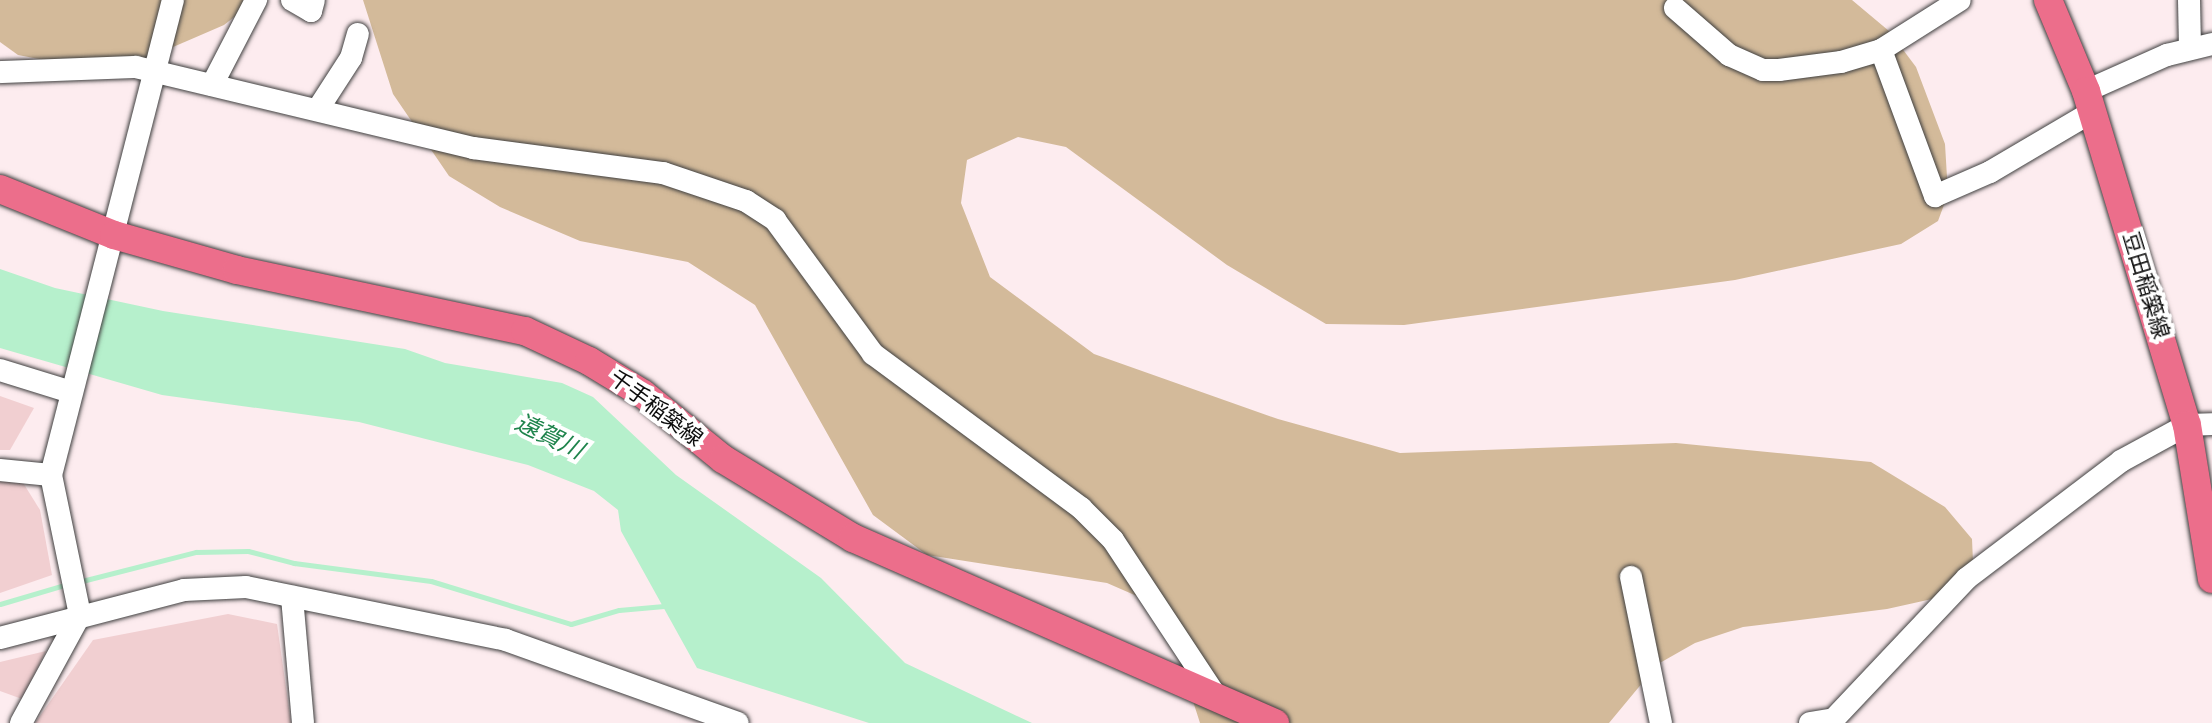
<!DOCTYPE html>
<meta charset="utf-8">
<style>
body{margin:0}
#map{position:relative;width:2212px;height:723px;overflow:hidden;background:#fdecef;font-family:"Roboto Serif","Noto Sans JP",serif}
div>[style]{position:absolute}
.farmland>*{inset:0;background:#f1cfd1}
.forest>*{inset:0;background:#d3ba9a}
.water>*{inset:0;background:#b6f0cc}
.stream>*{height:5px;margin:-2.5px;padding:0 2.5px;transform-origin:2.5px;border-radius:2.5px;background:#b6f0cc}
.roads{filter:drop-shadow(0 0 2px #3f3f3f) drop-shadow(0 0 2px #3f3f3f)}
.minor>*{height:22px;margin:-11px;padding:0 11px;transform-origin:11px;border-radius:11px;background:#fff}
.major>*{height:28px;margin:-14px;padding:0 14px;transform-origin:14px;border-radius:14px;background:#ec6e8b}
span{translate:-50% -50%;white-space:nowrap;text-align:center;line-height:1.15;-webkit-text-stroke:8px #fff;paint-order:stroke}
.street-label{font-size:22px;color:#0c0c0c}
.water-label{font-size:24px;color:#1f844c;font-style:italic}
</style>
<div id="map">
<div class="farmland">
<i style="clip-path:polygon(0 396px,34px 408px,10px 450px,0 450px)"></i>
<i style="clip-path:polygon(0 478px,22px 481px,40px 510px,52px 575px,0 593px)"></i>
<i style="clip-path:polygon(228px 614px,277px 624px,291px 723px,35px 723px,93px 640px)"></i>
<i style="clip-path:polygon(46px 651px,22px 699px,0 691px,0 662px)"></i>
</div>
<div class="forest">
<i style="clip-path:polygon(0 0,256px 0,224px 25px,143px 60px,81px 67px,18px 55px,0 42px)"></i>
<i style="clip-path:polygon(363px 0,1852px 0,1889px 31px,1916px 67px,1945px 144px,1948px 194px,1938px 221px,1901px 244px,1735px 280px,1404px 325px,1326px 324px,1227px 265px,1066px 147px,1018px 137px,967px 160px,961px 203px,990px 277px,1094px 354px,1278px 419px,1400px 453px,1676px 443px,1871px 462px,1945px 507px,1972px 539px,1973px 562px,1959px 593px,1887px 609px,1743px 627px,1695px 643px,1658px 664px,1609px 723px,1200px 723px,1175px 645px,1146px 600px,1107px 583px,927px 555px,873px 515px,755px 305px,688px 262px,580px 241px,500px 207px,449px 176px,393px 94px)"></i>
</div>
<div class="water">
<i style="clip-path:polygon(0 269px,55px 288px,163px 311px,405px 349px,445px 363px,562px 383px,593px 397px,676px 475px,821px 578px,905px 663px,1032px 723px,869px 723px,697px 668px,621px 531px,618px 510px,594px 491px,528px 465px,359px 422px,162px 395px,0 348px)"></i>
</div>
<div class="stream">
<i style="left:78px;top:582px;width:122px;rotate:-14.3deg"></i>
<i style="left:196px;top:552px;width:52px;rotate:-1.1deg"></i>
<i style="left:248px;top:551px;width:48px;rotate:14.6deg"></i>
<i style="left:294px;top:563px;width:138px;rotate:7.5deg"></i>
<i style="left:431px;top:581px;width:146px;rotate:17.1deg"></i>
<i style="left:571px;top:624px;width:50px;rotate:-16.3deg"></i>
<i style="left:619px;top:610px;width:45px;rotate:-5.1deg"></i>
<i style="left:0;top:604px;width:71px;rotate:-16.4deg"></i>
</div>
<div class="roads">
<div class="minor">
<i style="left:292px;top:0;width:22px;rotate:30deg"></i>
<i style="left:311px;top:11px;width:11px;rotate:-75deg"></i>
<i style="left:2189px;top:0;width:46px;rotate:88.8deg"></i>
<i style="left:1675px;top:8px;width:72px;rotate:41deg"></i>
<i style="left:1729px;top:55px;width:37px;rotate:24deg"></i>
<i style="left:1763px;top:70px;width:16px"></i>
<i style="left:1779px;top:70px;width:63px;rotate:-7.4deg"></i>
<i style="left:1841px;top:62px;width:42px;rotate:-16.7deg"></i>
<i style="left:1881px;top:50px;width:93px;rotate:-32.3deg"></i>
<i style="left:1881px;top:50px;width:156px;rotate:69.7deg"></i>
<i style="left:1935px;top:196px;width:60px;rotate:-23.6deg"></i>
<i style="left:1990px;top:172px;width:118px;rotate:-30.5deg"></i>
<i style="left:0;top:72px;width:136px;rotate:-2.1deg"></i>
<i style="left:136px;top:67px;width:347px;rotate:13.5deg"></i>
<i style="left:473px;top:148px;width:192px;rotate:7.5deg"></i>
<i style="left:663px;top:173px;width:88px;rotate:18.6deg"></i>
<i style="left:746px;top:201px;width:35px;rotate:33deg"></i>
<i style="left:775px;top:220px;width:166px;rotate:53.8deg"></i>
<i style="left:873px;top:354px;width:259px;rotate:36.5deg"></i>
<i style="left:1081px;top:508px;width:45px;rotate:45deg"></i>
<i style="left:1113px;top:540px;width:189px;rotate:56.6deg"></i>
<i style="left:212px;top:85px;width:96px;rotate:-62.6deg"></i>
<i style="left:2086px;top:91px;width:89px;rotate:-24deg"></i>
<i style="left:2167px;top:55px;width:46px;rotate:-13.7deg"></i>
<i style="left:318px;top:109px;width:61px;rotate:-57.1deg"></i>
<i style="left:351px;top:58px;width:25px;rotate:-74deg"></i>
<i style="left:0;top:370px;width:74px;rotate:17.2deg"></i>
<i style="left:0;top:470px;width:51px;rotate:5.6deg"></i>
<i style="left:1631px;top:577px;width:149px;rotate:78.4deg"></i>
<i style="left:292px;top:597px;width:126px;rotate:85deg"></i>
<i style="left:0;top:638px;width:190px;rotate:-14.6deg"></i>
<i style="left:184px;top:590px;width:62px;rotate:-2.8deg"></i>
<i style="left:246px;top:587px;width:265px;rotate:11.5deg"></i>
<i style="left:506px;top:640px;width:246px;rotate:19.7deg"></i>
<i style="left:21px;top:723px;width:123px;rotate:-61.4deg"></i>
<i style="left:80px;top:615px;width:143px;rotate:-101.7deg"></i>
<i style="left:51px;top:475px;width:490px;rotate:-75.6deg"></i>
<i style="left:1810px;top:723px;width:20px;rotate:-9deg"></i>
<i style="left:1830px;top:723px;width:199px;rotate:-46.6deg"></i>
<i style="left:1967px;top:578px;width:193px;rotate:-37.2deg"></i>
<i style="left:2121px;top:461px;width:75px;rotate:-28.6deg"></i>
<i style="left:2187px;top:425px;width:25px;rotate:-2deg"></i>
</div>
<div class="major">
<i style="left:2048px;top:0;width:99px;rotate:67.3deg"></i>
<i style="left:2086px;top:91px;width:349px;rotate:73.2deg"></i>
<i style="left:2187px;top:425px;width:156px;rotate:80.8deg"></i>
<i style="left:0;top:189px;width:123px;rotate:22deg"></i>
<i style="left:114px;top:235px;width:128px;rotate:15.9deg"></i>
<i style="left:237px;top:270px;width:294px;rotate:12deg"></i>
<i style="left:525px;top:331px;width:71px;rotate:25.1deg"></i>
<i style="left:589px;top:361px;width:63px;rotate:31.4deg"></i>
<i style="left:643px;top:394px;width:103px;rotate:39.1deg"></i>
<i style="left:723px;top:459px;width:152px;rotate:31.3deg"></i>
<i style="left:853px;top:538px;width:461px;rotate:23.7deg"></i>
</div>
</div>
<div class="street-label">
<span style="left:2146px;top:285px;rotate:73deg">豆田稲築線</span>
<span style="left:656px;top:408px;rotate:37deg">千手稲築線</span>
</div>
<div class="water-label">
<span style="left:549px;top:437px;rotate:26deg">遠賀川</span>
</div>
</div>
